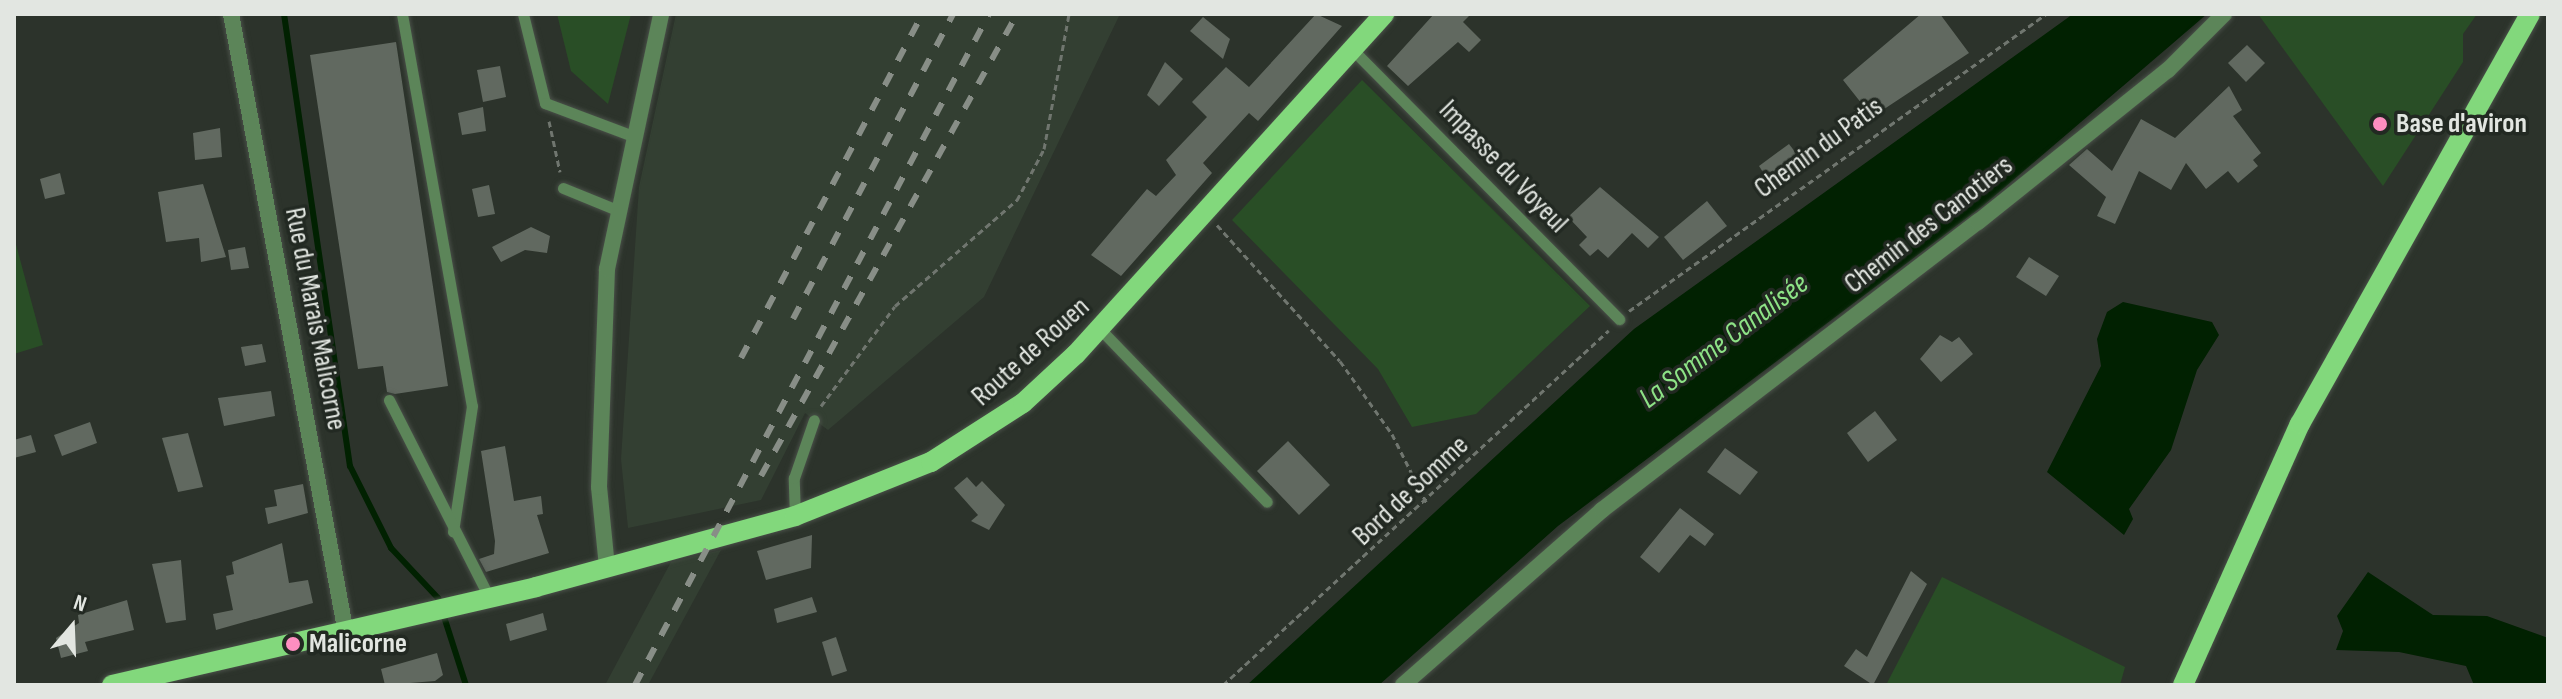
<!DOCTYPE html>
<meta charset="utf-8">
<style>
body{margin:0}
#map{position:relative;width:2562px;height:699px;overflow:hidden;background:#2c332b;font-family:"Sofia Sans Condensed",sans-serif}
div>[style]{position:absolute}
.built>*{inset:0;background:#333f32}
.green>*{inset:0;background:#294e26}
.water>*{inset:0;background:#012101}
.stream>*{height:6px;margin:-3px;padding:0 3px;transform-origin:3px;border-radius:3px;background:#012101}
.building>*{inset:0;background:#616960}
.path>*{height:3px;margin-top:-1.5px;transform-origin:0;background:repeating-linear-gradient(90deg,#70766f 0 6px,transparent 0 10px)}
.roads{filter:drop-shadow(0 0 2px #495048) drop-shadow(0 0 2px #495048)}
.lane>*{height:11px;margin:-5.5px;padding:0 5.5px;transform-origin:5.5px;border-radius:5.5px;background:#5c8559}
.street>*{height:16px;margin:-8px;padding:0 8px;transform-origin:8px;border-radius:8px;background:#5c8559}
.primary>*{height:20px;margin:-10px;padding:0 10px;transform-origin:10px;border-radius:10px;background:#82d87c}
.rail>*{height:6px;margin-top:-3px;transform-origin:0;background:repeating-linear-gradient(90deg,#888e87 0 14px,transparent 0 28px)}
.dots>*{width:22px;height:22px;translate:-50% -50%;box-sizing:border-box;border:4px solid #222922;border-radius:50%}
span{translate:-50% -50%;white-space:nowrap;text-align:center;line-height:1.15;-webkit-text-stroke:7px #222922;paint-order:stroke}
.poi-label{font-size:28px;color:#e2e6e1;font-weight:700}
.left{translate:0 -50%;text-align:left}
.street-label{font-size:28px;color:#e2e6e1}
.water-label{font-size:30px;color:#8de286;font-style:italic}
.frame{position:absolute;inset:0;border:16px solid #e2e6e1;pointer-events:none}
.north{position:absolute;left:32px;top:587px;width:80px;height:80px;-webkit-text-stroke:6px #222922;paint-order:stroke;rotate:19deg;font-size:22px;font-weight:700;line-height:32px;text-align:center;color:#e2e6e1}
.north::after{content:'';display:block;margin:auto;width:28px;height:36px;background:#e2e6e1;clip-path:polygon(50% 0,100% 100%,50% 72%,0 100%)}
</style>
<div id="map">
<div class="built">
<i style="clip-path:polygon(676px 14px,1120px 14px,984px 297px,828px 430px,805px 413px,761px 500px,628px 528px,621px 459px,639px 187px)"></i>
<i style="clip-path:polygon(721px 550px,648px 685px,605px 685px,671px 562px)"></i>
</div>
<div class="green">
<i style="clip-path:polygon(557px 14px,631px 14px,608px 104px,571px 71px)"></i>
<i style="clip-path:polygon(2258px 14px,2477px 14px,2463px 34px,2463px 62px,2383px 186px)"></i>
<i style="clip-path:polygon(1362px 80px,1590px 306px,1476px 414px,1412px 427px,1378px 369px,1232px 220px)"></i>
<i style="clip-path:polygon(14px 237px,43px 345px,14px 354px)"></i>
<i style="clip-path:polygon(1942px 577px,2125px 667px,2120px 685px,1886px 685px)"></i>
</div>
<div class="water">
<i style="clip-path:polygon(2073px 14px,2207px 14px,1984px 205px,1558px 526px,1379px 685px,1247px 685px,1634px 329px)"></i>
<i style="clip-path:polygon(2123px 302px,2212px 322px,2219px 335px,2197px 370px,2171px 450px,2129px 509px,2133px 519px,2124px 535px,2047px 472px,2101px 366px,2097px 339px,2107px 312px)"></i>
<i style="clip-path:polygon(2368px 572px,2433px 615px,2487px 616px,2548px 638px,2548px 685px,2474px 685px,2466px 666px,2399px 652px,2336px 650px,2343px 631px,2337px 616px)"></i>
</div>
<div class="stream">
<i style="left:284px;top:14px;width:457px;rotate:81.7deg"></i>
<i style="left:350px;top:466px;width:92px;rotate:63.4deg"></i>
<i style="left:391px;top:548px;width:69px;rotate:46.8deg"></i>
<i style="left:438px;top:598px;width:91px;rotate:72.2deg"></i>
</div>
<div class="building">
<i style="clip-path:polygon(1316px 14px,1342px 26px,1258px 121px,1249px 113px,1203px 163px,1212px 173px,1121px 276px,1091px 255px,1147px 189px,1156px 196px,1176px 175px,1166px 160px,1207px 117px,1192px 102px,1226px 67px,1249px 87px)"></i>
<i style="clip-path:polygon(1434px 14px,1471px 14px,1463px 22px,1481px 40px,1469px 52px,1458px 42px,1408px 86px,1387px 66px)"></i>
<i style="clip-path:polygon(1921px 14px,1940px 14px,1969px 53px,1863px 123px,1854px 110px,1862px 104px,1843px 80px)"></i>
<i style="clip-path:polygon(1203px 17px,1230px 39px,1223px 59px,1190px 31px)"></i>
<i style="clip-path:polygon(396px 42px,448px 386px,395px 394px,387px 392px,383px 366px,358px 369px,310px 55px)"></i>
<i style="clip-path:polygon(2247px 45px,2265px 63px,2246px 82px,2228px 63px)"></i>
<i style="clip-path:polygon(1165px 62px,1183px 79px,1159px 106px,1147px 95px)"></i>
<i style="clip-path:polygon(500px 66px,506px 97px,483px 102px,477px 70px)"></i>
<i style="clip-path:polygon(2229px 86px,2242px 110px,2233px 116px,2261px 153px,2253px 160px,2258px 166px,2238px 183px,2228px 171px,2206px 189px,2186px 163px,2171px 190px,2139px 171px,2115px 224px,2097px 216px,2106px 197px,2069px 165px,2087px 149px,2112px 171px,2141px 119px,2175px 138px)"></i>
<i style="clip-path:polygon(483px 107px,486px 131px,462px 135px,458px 113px)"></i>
<i style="clip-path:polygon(220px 128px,222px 157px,195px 160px,193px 133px)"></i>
<i style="clip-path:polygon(1789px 144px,1802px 161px,1770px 183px,1759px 166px)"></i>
<i style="clip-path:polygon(60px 173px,65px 194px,45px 199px,40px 179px)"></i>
<i style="clip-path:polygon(203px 184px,226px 257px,201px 262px,199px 238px,166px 242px,158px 192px)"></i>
<i style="clip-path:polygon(489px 185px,495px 214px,478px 217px,472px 189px)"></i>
<i style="clip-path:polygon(1600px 187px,1659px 237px,1648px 248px,1632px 233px,1608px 258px,1598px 249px,1590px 256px,1579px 245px,1587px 237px,1568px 217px)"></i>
<i style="clip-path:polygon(1707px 201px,1727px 226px,1683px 260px,1664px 237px)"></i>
<i style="clip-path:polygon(531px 227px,550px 236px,547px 253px,525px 250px,501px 262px,492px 247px)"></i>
<i style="clip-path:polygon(245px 247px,249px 268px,231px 270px,228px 250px)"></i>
<i style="clip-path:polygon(2029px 257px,2059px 276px,2046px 296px,2016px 277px)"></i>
<i style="clip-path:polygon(1940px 335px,1952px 342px,1959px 337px,1973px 354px,1941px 382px,1920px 359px)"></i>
<i style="clip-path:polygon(262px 344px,266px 362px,245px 366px,241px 347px)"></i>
<i style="clip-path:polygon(271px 391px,275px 416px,224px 426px,218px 398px)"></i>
<i style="clip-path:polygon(1875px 411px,1897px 440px,1868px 462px,1847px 433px)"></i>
<i style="clip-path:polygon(90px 422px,97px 443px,62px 456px,54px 435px)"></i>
<i style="clip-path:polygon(188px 433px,203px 487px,178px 492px,162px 438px)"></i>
<i style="clip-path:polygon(31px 435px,36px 452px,14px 458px,14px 440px)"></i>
<i style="clip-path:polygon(1288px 441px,1330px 485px,1299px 515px,1257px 471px)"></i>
<i style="clip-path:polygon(505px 446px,514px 501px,541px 496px,543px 514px,537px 515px,549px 553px,486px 572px,479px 559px,494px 554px,495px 541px,481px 451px)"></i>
<i style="clip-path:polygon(1725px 448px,1758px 472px,1740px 495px,1707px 472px)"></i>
<i style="clip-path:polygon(967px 477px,976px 487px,982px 481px,1005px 505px,989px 530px,971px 521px,978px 515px,954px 488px)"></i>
<i style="clip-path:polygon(303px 484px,308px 513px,268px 524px,265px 508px,277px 506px,274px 490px)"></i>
<i style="clip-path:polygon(1680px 508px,1714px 534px,1705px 546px,1690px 535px,1659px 573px,1640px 557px)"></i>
<i style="clip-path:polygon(812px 535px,811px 568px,766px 580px,757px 551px)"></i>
<i style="clip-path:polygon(282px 543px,289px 583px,308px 580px,313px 603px,216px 630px,213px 614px,233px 610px,226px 576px,234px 574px,232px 562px)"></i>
<i style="clip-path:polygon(181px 560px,186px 620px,166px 623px,152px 564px)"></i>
<i style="clip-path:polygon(1911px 571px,1927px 584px,1873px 685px,1844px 666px,1856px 649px,1867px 657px)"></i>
<i style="clip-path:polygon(812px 597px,817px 612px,777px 623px,774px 609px)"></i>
<i style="clip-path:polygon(127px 600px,134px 630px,85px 642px,88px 651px,61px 658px,56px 638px,79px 623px,78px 615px)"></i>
<i style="clip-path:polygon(543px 613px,547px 630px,510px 641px,506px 624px)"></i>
<i style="clip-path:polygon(836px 637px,847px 671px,832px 676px,822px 642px)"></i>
<i style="clip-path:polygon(437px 653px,443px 675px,435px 681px,385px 685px,381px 669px)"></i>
</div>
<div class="path">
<i style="left:549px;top:121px;width:52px;rotate:77.8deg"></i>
<i style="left:1217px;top:225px;width:183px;rotate:47.9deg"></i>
<i style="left:1340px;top:361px;width:90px;rotate:54.5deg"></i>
<i style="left:1392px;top:434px;width:78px;rotate:63.4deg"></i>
<i style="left:1629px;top:311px;width:512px;rotate:-35.46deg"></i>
<i style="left:821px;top:406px;width:124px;rotate:-53.5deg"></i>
<i style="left:895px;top:306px;width:162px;rotate:-41deg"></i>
<i style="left:1017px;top:200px;width:58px;rotate:-62.1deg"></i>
<i style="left:1044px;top:149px;width:137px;rotate:-79.5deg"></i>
<i style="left:1223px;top:685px;width:524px;rotate:-42.6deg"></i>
</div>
<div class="roads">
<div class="lane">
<i style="left:402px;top:14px;width:398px;rotate:79.9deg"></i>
<i style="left:472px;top:406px;width:127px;rotate:98.6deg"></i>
<i style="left:523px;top:14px;width:92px;rotate:76.1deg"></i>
<i style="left:545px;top:103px;width:91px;rotate:20.6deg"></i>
<i style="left:1352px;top:49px;width:380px;rotate:45.3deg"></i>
<i style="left:563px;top:188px;width:58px;rotate:22.2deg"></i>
<i style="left:1100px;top:329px;width:240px;rotate:46deg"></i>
<i style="left:389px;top:400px;width:223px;rotate:63.1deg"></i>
<i style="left:795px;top:516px;width:38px;rotate:-92deg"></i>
<i style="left:794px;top:478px;width:61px;rotate:-71deg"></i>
</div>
<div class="street">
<i style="left:231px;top:14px;width:630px;rotate:79.48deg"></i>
<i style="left:607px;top:567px;width:80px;rotate:-95.7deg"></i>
<i style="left:599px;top:487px;width:218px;rotate:-87.9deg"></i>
<i style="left:607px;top:269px;width:261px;rotate:-78deg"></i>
<i style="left:1403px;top:685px;width:265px;rotate:-41.3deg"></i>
<i style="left:1602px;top:510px;width:474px;rotate:-37.5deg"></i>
<i style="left:1978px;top:222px;width:243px;rotate:-38.7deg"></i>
<i style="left:2168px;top:70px;width:79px;rotate:-45deg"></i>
</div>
<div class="primary">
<i style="left:112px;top:685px;width:435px;rotate:-13deg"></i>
<i style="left:536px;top:587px;width:269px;rotate:-15.3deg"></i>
<i style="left:795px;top:516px;width:146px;rotate:-21.7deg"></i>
<i style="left:931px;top:462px;width:109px;rotate:-32.7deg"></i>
<i style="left:1023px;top:403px;width:72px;rotate:-42.8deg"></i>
<i style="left:1076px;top:354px;width:459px;rotate:-47.8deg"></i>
<i style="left:2183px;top:685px;width:286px;rotate:-65.9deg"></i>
<i style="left:2300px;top:424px;width:470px;rotate:-60.7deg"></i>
</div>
</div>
<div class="rail">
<i style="left:793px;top:319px;width:344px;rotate:-62.3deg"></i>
<i style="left:741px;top:358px;width:389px;rotate:-62.2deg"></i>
<i style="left:761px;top:476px;width:528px;rotate:-61.01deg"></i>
<i style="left:635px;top:685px;width:759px;rotate:-62.19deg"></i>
</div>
<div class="dots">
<i style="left:2380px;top:124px;background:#fd8ec0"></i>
<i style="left:293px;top:644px;background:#fd8ec0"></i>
</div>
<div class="poi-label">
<span class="left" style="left:2396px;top:124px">Base d'aviron</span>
<span class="left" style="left:309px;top:644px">Malicorne</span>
</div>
<div class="street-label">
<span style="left:1819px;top:148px;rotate:-36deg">Chemin du Patis</span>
<span style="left:1503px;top:167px;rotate:46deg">Impasse du Voyeul</span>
<span style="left:1929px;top:225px;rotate:-38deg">Chemin des Canotiers</span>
<span style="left:315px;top:319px;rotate:79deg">Rue du Marais Malicorne</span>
<span style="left:1031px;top:352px;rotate:-42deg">Route de Rouen</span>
<span style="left:1411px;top:491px;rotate:-43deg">Bord de Somme</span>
</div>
<div class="water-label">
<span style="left:1724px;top:341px;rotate:-37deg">La Somme Canalisée</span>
</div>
<div class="frame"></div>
<div class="north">N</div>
</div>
